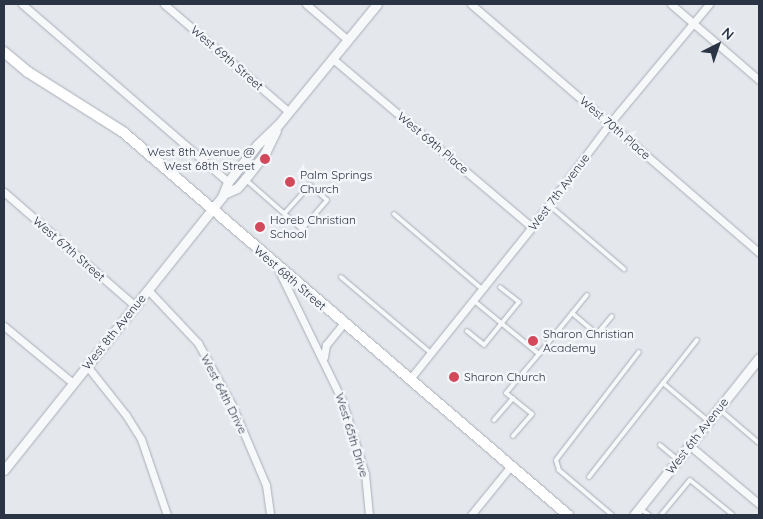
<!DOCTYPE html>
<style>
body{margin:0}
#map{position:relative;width:763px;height:519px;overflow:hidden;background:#e4e7ec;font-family:Quicksand,sans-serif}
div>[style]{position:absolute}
.roads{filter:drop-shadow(0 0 1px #a9aeb7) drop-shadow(0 0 1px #a9aeb7)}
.service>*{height:4px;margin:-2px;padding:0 2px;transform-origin:2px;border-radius:2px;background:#f7f8fa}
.minor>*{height:7px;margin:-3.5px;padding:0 3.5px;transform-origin:3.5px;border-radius:3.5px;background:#f7f8fa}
.tertiary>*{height:9px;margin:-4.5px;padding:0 4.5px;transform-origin:4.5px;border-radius:4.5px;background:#f7f8fa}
.secondary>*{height:10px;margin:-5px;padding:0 5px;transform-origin:5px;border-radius:5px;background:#fff}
.dots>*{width:14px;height:14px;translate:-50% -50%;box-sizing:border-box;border:2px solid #f4f6f9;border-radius:50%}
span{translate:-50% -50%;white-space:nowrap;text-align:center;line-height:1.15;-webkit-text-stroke:5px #f4f6f9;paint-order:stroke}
.street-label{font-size:12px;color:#2b3445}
.poi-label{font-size:12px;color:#2b3445}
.right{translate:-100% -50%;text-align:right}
.left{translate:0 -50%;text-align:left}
.frame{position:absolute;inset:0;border:5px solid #2b3445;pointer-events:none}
.north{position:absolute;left:693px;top:20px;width:50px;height:50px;-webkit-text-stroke:4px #f4f6f9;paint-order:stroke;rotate:41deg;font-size:14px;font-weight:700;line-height:20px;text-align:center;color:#2b3445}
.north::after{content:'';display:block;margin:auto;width:18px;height:22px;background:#2b3445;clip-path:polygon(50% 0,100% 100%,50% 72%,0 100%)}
</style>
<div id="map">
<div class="roads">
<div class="service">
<i style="left:245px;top:179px;width:76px;rotate:41.3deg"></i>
<i style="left:302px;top:229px;width:38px;rotate:-49deg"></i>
<i style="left:327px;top:200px;width:23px;rotate:-139deg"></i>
<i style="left:310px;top:185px;width:38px;rotate:132deg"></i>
<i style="left:549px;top:205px;width:99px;rotate:40.5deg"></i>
<i style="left:394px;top:214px;width:116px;rotate:40.4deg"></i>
<i style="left:341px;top:277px;width:118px;rotate:40.2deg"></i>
<i style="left:473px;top:300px;width:85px;rotate:39.3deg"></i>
<i style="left:539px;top:354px;width:76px;rotate:-50.9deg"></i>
<i style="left:572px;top:313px;width:33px;rotate:40deg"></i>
<i style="left:597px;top:334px;width:23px;rotate:-50deg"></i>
<i style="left:467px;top:331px;width:22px;rotate:39deg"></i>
<i style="left:484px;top:345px;width:55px;rotate:-50.9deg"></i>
<i style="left:519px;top:302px;width:24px;rotate:-142deg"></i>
<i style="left:697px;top:340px;width:55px;rotate:128.3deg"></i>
<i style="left:663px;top:383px;width:59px;rotate:40.2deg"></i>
<i style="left:719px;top:409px;width:52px;rotate:40.4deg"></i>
<i style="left:494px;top:420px;width:29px;rotate:-49deg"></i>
<i style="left:513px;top:436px;width:29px;rotate:-49deg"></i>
<i style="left:532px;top:414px;width:33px;rotate:-141deg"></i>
<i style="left:506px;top:393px;width:51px;rotate:-49.8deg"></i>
<i style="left:660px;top:445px;width:23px;rotate:40deg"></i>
<i style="left:589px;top:477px;width:120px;rotate:-51.8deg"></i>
<i style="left:641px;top:509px;width:10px;rotate:37deg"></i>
<i style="left:612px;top:515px;width:70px;rotate:-139.7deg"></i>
<i style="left:559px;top:470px;width:10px;rotate:-107deg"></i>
<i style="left:556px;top:460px;width:136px;rotate:-52.5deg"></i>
<i style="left:661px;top:515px;width:45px;rotate:-50.4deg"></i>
<i style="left:690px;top:480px;width:55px;rotate:39.1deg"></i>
</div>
<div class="minor">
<i style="left:22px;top:4px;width:272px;rotate:40.8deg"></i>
<i style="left:164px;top:4px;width:165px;rotate:40.8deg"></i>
<i style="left:306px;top:4px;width:55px;rotate:40.6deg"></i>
<i style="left:471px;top:4px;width:381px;rotate:40.8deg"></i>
<i style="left:671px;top:4px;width:116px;rotate:40.8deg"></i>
<i style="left:333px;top:59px;width:260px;rotate:40.2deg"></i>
<i style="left:4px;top:192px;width:174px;rotate:41deg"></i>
<i style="left:277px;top:267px;width:148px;rotate:64deg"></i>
<i style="left:342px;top:400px;width:77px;rotate:72.7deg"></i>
<i style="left:365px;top:474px;width:41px;rotate:84.4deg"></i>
<i style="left:148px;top:290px;width:73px;rotate:46.7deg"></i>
<i style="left:198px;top:343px;width:71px;rotate:61.3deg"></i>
<i style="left:232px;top:405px;width:87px;rotate:67deg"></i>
<i style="left:266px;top:485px;width:30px;rotate:82deg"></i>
<i style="left:4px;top:326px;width:89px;rotate:39.6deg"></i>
<i style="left:324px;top:357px;width:12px;rotate:-81deg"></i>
<i style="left:326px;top:345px;width:27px;rotate:-51deg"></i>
<i style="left:87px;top:366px;width:63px;rotate:51.5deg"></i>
<i style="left:126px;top:415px;width:28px;rotate:58deg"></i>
<i style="left:141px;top:439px;width:80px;rotate:71.1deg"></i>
<i style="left:409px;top:380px;width:196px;rotate:-51.2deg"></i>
<i style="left:532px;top:227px;width:130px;rotate:-53.1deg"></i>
<i style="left:610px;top:123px;width:155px;rotate:-50.2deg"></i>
<i style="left:689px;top:445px;width:92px;rotate:40.1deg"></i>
<i style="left:471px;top:515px;width:62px;rotate:-50.9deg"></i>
</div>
<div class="tertiary">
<i style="left:224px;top:194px;width:14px;rotate:-25deg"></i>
<i style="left:237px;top:188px;width:12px;rotate:-48deg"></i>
<i style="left:245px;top:179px;width:33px;rotate:-52deg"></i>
<i style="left:265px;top:153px;width:25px;rotate:-64deg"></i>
<i style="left:4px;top:470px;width:349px;rotate:-51.4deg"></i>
<i style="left:222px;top:197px;width:16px;rotate:-68deg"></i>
<i style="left:228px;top:182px;width:47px;rotate:-51.9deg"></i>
<i style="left:257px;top:145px;width:29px;rotate:-44deg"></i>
<i style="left:278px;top:125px;width:156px;rotate:-50.7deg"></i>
<i style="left:634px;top:515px;width:201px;rotate:-51.5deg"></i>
</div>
<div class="secondary">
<i style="left:4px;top:52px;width:31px;rotate:40deg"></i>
<i style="left:28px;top:72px;width:112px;rotate:32.3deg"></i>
<i style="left:123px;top:132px;width:587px;rotate:40.72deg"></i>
</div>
</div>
<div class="dots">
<i style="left:265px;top:159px;background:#d1495b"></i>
<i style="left:290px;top:182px;background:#d1495b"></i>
<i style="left:260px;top:227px;background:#d1495b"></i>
<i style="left:533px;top:341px;background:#d1495b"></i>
<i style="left:454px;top:377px;background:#d1495b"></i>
</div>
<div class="street-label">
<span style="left:227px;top:58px;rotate:41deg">West 69th Street</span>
<span style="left:615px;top:128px;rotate:41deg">West 70th Place</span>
<span style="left:433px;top:143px;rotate:40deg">West 69th Place</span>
<span style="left:559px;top:192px;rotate:-53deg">West 7th Avenue</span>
<span style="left:69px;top:249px;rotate:41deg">West 67th Street</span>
<span style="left:290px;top:278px;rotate:41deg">West 68th Street</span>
<span style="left:114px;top:332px;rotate:-51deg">West 8th Avenue</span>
<span style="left:224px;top:394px;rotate:63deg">West 64th Drive</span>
<span style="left:352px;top:435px;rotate:73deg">West 65th Drive</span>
<span style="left:697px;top:436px;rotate:-52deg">West 6th Avenue</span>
</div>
<div class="poi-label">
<span class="right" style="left:255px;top:159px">West 8th Avenue @<br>West 68th Street</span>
<span class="left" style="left:300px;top:182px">Palm Springs<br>Church</span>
<span class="left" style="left:270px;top:227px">Horeb Christian<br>School</span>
<span class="left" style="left:543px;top:341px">Sharon Christian<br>Academy</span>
<span class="left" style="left:464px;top:377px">Sharon Church</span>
</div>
<div class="frame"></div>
<div class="north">N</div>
</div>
